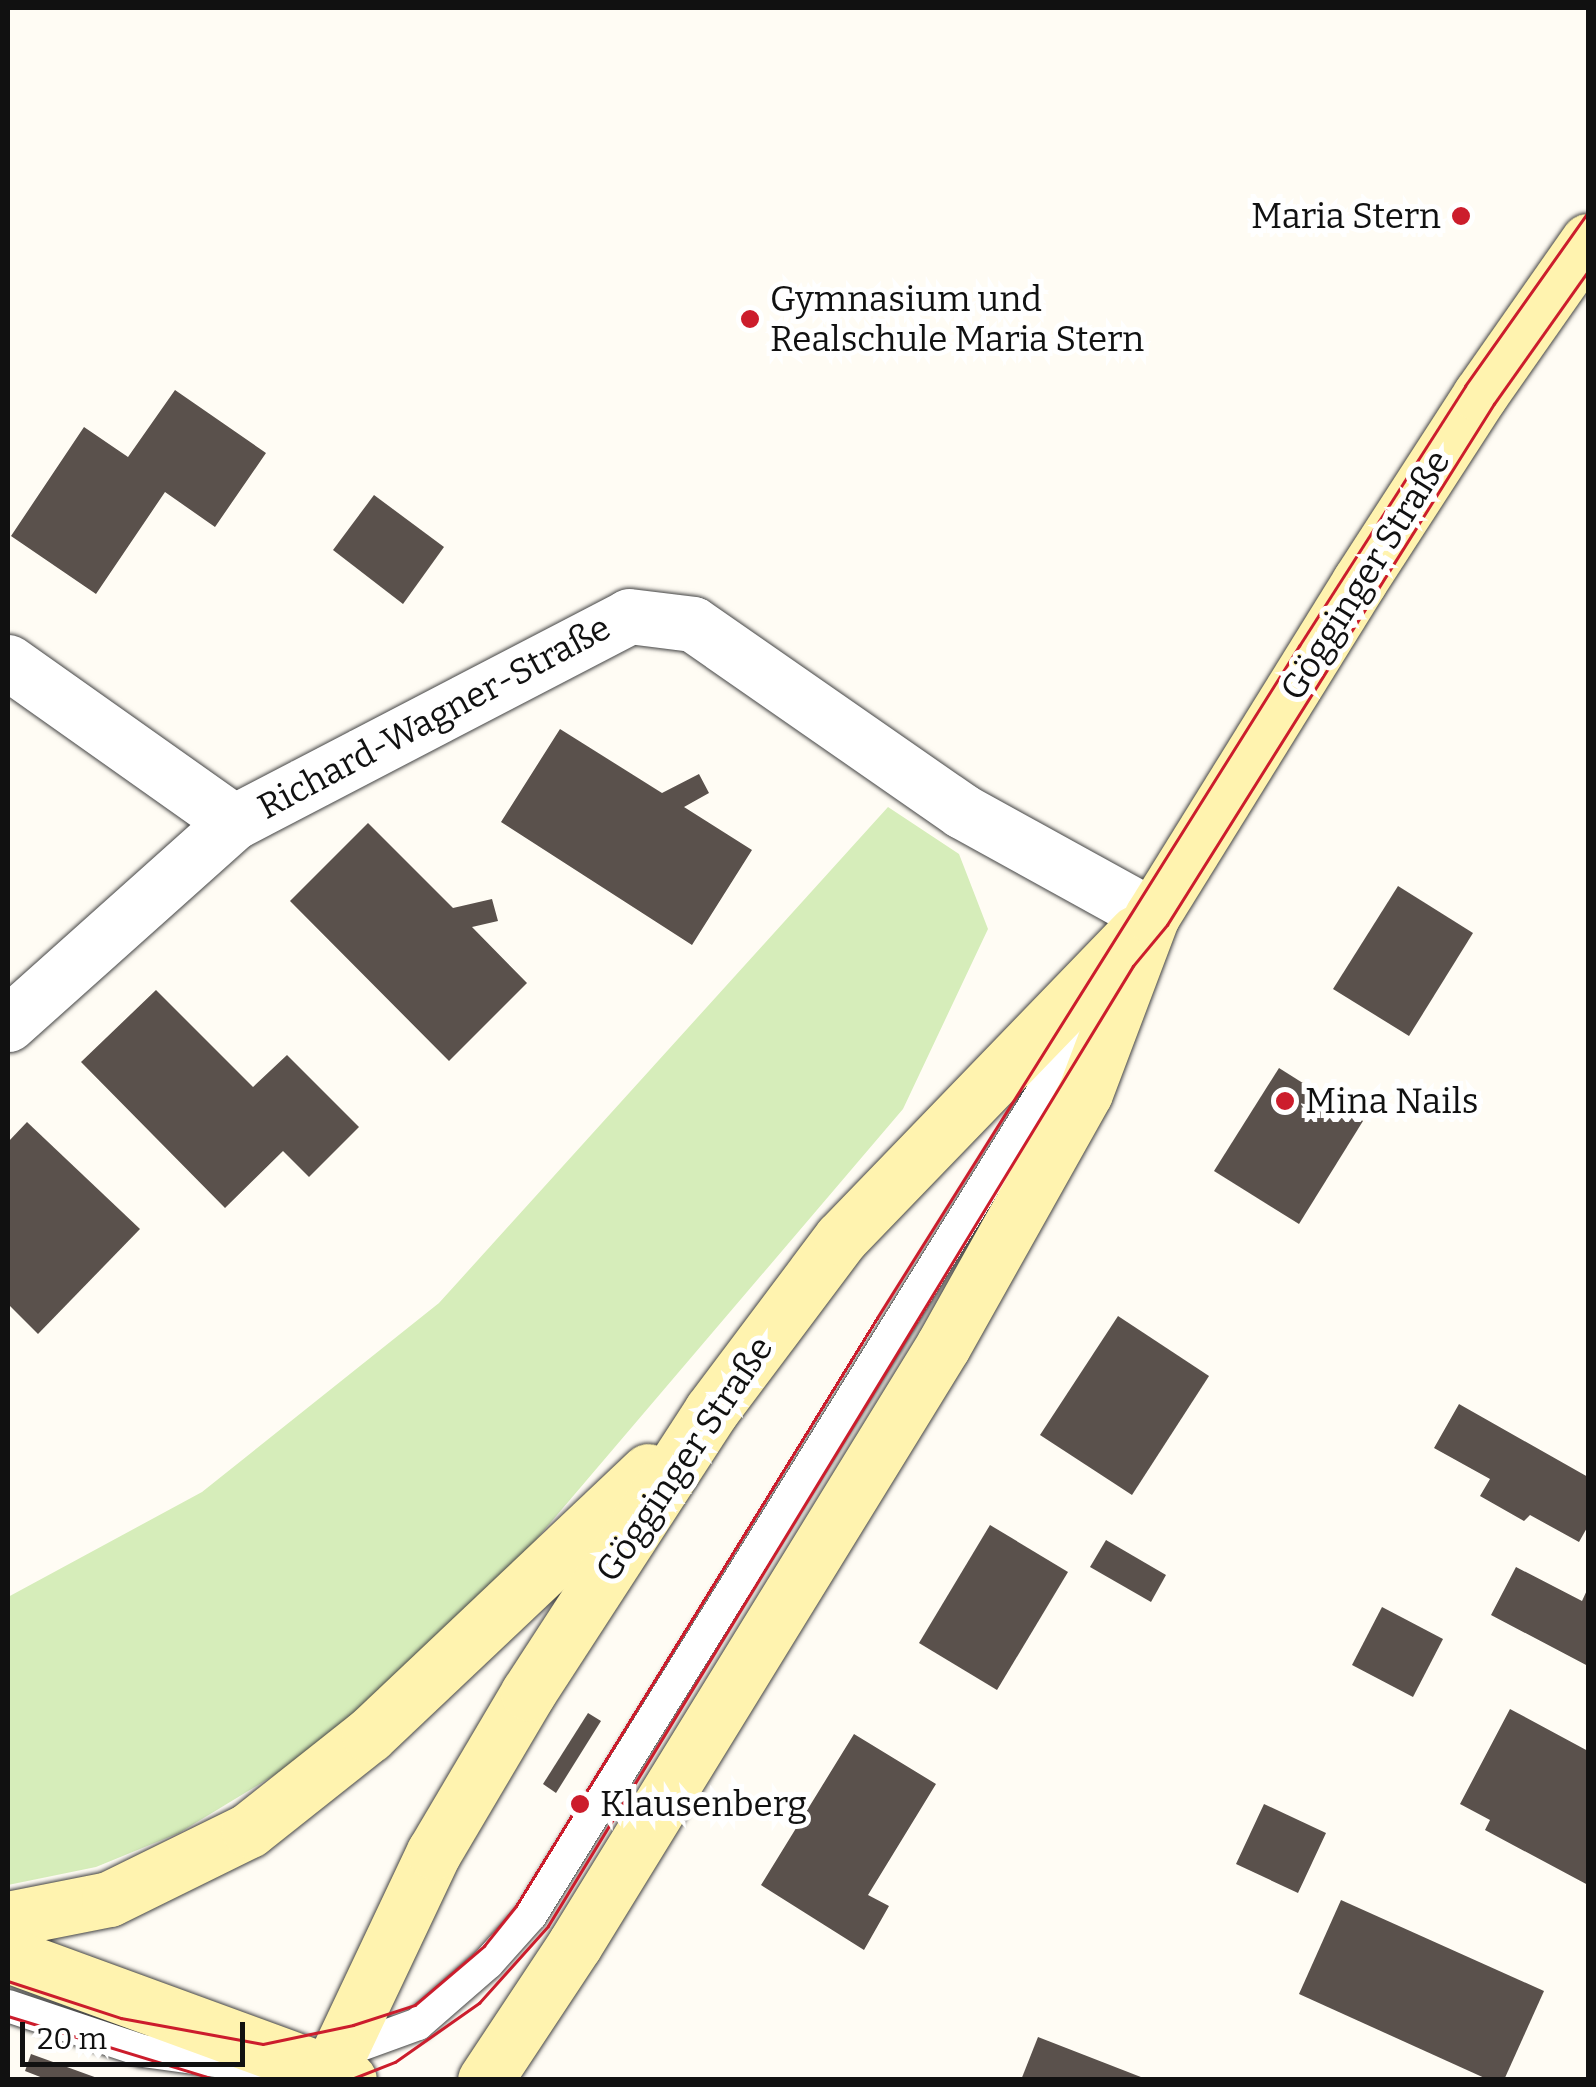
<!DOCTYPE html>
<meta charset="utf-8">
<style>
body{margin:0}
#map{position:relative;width:1596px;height:2087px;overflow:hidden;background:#fffcf4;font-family:Bitter,serif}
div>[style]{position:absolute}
.green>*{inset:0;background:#d6edba}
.building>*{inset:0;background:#5a514c}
.roads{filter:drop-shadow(0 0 2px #444) drop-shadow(0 0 2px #444)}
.lane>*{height:32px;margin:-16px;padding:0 16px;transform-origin:16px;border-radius:16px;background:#fff}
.street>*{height:55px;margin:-27.5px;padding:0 27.5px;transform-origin:27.5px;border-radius:27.5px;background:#fff}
.secondary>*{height:55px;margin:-27.5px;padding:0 27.5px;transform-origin:27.5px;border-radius:27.5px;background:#fff3af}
.tram>*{height:2.5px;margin:-1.25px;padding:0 1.25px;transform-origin:1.25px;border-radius:1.25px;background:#cc1d2c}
.dots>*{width:28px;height:28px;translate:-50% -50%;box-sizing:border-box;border:5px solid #fff;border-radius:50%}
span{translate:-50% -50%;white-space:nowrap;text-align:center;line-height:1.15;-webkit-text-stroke:10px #fff;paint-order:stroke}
.poi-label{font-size:35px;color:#111}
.right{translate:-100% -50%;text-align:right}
.left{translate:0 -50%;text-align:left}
.street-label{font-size:35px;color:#111}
.frame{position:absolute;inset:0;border:10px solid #111;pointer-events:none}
.scale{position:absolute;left:20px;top:2022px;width:225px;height:45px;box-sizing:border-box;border:5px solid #111;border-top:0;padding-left:12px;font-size:30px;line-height:35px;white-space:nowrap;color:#111;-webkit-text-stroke:8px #fff;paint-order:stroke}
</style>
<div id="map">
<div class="green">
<i style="clip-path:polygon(888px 807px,959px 854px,988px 929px,903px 1109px,488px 1596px,304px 1757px,179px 1833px,96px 1867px,8px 1885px,8px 1597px,202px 1492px,439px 1303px)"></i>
</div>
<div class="building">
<i style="clip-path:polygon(175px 390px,266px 453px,215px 527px,165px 492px,96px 594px,11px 536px,84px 427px,128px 457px)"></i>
<i style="clip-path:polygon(374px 495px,444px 547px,403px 604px,333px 550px)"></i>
<i style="clip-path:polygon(560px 729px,662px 793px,699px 774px,709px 793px,684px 807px,752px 850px,692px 945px,501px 822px)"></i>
<i style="clip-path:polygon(368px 823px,453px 908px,492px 899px,498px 921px,472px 927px,527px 983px,449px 1061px,290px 901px)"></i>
<i style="clip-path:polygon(1398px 886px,1473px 933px,1409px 1036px,1333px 989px)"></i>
<i style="clip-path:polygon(156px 990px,253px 1087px,287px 1055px,359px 1127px,309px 1177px,283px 1151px,225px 1208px,81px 1062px)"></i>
<i style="clip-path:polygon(1279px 1068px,1363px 1121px,1299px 1224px,1214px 1171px)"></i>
<i style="clip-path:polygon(27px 1122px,140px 1229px,38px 1334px,8px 1304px,8px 1142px)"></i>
<i style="clip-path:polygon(1118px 1316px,1209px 1376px,1132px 1495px,1040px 1435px)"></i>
<i style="clip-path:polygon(1459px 1404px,1588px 1477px,1588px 1526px,1579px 1542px,1530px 1515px,1524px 1521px,1480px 1496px,1490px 1479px,1434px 1448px)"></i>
<i style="clip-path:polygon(990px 1525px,1068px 1572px,997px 1690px,919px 1643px)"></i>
<i style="clip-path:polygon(1106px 1540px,1166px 1575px,1151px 1602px,1090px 1567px)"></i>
<i style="clip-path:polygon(1516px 1567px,1582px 1601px,1588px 1588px,1588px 1666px,1491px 1615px)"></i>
<i style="clip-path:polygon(1382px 1607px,1443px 1639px,1413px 1697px,1352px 1665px)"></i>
<i style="clip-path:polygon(1510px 1709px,1588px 1751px,1588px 1885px,1485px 1830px,1490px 1820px,1460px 1804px)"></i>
<i style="clip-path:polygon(588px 1713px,601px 1721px,556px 1793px,543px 1784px)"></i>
<i style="clip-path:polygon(854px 1734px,936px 1784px,868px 1895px,889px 1906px,864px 1950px,761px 1885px)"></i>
<i style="clip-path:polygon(1264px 1804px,1326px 1833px,1298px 1893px,1236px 1864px)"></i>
<i style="clip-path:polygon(1341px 1900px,1544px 1991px,1504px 2080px,1489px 2080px,1299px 1994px)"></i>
<i style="clip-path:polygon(1038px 2037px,1146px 2079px,1146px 2080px,1021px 2080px)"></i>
<i style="clip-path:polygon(31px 2054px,100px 2079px,100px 2080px,48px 2080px,25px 2071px)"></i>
</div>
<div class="roads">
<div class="lane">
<i style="left:8px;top:2006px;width:142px;rotate:18.4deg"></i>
<i style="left:143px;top:2051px;width:109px;rotate:7.9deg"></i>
<i style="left:251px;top:2066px;width:13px;rotate:-9deg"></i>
<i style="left:333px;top:2055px;width:90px;rotate:-20deg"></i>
<i style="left:418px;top:2024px;width:93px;rotate:-41.1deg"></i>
<i style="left:488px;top:1963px;width:64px;rotate:-48.1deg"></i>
<i style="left:531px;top:1915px;width:1078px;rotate:-58.15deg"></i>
</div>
<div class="street">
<i style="left:8px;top:662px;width:277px;rotate:35.3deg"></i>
<i style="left:8px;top:1024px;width:303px;rotate:-41.8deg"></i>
<i style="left:234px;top:822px;width:445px;rotate:-27.5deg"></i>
<i style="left:629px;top:616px;width:64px;rotate:7.1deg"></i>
<i style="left:693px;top:624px;width:328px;rotate:34.8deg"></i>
<i style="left:962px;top:811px;width:217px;rotate:28.9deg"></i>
</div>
<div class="secondary">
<i style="left:8px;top:1919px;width:103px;rotate:-11.2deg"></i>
<i style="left:109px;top:1899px;width:156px;rotate:-26.2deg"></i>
<i style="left:249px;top:1830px;width:153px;rotate:-38.4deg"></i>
<i style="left:369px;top:1735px;width:384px;rotate:-43.4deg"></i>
<i style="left:8px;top:1955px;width:363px;rotate:20.1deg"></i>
<i style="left:326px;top:2080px;width:252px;rotate:-64.7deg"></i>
<i style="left:434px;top:1852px;width:185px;rotate:-59.4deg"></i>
<i style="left:528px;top:1693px;width:336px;rotate:-57deg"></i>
<i style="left:711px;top:1411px;width:216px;rotate:-53.1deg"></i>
<i style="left:841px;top:1238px;width:424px;rotate:-46deg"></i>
<i style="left:485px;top:2080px;width:163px;rotate:-56.5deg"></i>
<i style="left:575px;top:1944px;width:702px;rotate:-58.39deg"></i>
<i style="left:943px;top:1346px;width:290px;rotate:-60.7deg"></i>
<i style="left:1085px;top:1093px;width:189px;rotate:-69.3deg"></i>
<i style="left:1152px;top:916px;width:393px;rotate:-58.2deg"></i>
<i style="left:1359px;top:582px;width:223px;rotate:-57.1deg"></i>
<i style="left:1480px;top:395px;width:188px;rotate:-55deg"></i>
</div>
</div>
<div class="tram">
<i style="left:8px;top:1981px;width:119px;rotate:18.1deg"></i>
<i style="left:121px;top:2018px;width:144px;rotate:10.4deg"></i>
<i style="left:263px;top:2044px;width:92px;rotate:-11.9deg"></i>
<i style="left:353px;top:2025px;width:65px;rotate:-17.9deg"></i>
<i style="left:415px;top:2005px;width:91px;rotate:-40.5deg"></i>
<i style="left:484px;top:1946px;width:51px;rotate:-51.3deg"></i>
<i style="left:516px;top:1906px;width:690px;rotate:-58.45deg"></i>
<i style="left:877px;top:1318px;width:794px;rotate:-57.87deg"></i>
<i style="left:1299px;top:646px;width:308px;rotate:-57.4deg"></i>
<i style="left:1465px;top:386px;width:213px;rotate:-54.7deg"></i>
<i style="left:8px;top:2016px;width:219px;rotate:17deg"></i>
<i style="left:349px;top:2080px;width:49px;rotate:-21.4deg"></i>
<i style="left:395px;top:2062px;width:103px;rotate:-35.1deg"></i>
<i style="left:479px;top:2003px;width:103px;rotate:-48.1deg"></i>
<i style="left:548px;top:1926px;width:1124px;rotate:-58.64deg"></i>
<i style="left:1133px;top:966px;width:53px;rotate:-50.3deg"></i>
<i style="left:1167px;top:925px;width:615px;rotate:-57.89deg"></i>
<i style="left:1494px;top:404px;width:163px;rotate:-54.7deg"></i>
</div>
<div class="dots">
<i style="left:1461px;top:216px;background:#cc1d2c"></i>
<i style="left:750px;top:319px;background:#cc1d2c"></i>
<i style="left:1285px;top:1101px;background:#cc1d2c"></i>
<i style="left:580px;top:1804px;background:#cc1d2c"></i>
</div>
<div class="poi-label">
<span class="right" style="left:1441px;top:216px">Maria Stern</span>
<span class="left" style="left:770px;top:319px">Gymnasium und<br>Realschule Maria Stern</span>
<span class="left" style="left:1305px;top:1101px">Mina Nails</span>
<span class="left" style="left:600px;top:1804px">Klausenberg</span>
</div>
<div class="street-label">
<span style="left:1365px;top:575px;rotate:-58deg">Gögginger Straße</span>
<span style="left:434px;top:717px;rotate:-28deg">Richard-Wagner-Straße</span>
<span style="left:684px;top:1459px;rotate:-56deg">Gögginger Straße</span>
</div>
<div class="frame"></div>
<div class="scale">20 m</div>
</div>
